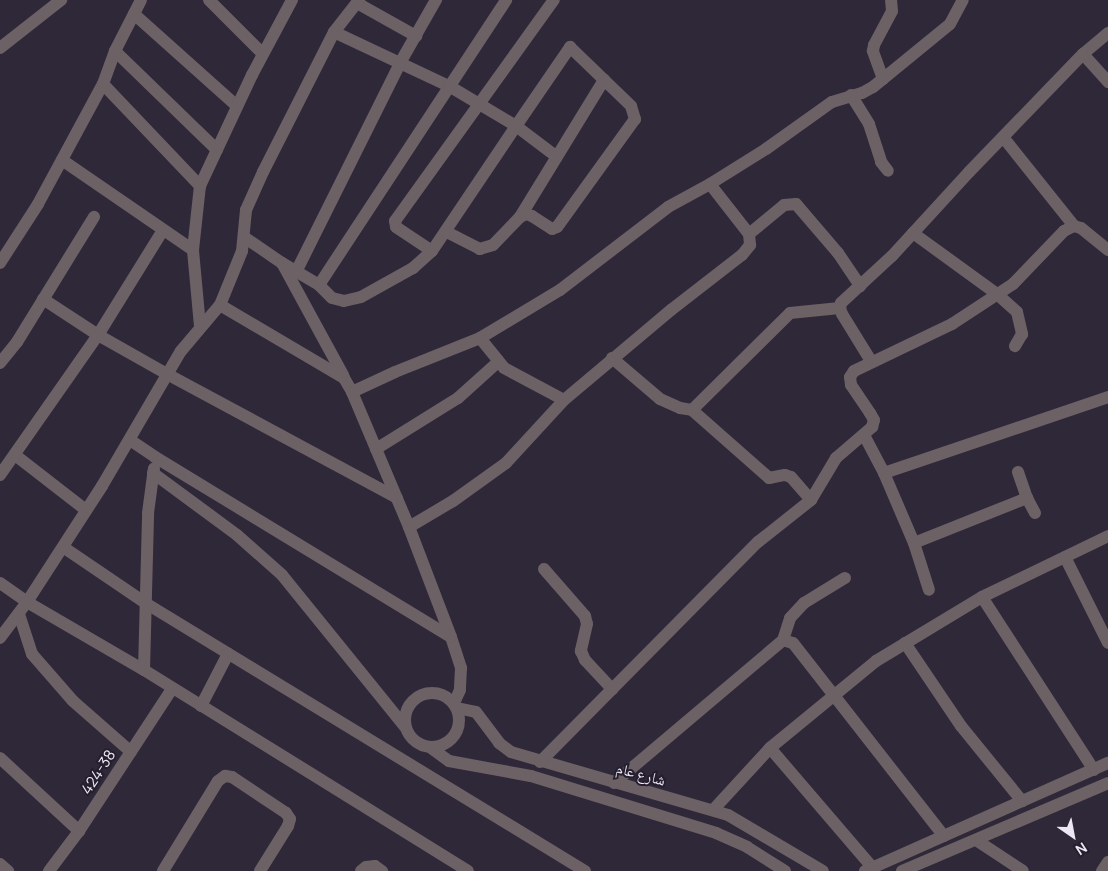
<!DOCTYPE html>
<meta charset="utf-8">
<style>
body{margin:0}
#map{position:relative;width:1108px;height:871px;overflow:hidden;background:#2f2839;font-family:Manrope,"Noto Naskh Arabic",sans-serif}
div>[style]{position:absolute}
.minor>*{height:12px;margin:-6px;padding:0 6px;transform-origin:6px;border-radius:6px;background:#6c6164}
.minor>.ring{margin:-6px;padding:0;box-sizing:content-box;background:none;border:12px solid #6c6164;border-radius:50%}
span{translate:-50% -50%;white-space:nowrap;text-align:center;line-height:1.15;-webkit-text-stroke:4px #251e2f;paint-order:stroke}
.street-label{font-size:15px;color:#ece8f3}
.north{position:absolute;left:1048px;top:811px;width:50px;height:50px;-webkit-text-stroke:4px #251e2f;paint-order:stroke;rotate:147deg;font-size:14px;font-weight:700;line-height:20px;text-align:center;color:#ece8f3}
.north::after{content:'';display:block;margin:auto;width:18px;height:22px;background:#ece8f3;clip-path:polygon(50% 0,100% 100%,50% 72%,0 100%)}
</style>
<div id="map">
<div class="minor">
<i style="left:209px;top:0;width:76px;rotate:45deg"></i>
<i style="left:357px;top:3px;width:68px;rotate:29.2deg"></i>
<i style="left:134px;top:14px;width:138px;rotate:41.8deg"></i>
<i style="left:334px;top:32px;width:127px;rotate:25.2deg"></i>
<i style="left:449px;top:86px;width:78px;rotate:30.8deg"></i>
<i style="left:516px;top:126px;width:51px;rotate:37.1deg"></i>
<i style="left:0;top:48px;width:78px;rotate:-38.2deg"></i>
<i style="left:115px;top:51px;width:142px;rotate:44.1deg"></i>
<i style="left:1083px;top:54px;width:38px;rotate:48deg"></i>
<i style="left:883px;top:79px;width:30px;rotate:-110deg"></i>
<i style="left:873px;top:51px;width:6px;rotate:-81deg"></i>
<i style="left:874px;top:45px;width:38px;rotate:-62deg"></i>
<i style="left:892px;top:11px;width:11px;rotate:-95deg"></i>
<i style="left:103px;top:84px;width:141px;rotate:46.4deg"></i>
<i style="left:851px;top:95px;width:34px;rotate:58deg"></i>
<i style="left:869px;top:124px;width:40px;rotate:72deg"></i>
<i style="left:881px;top:162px;width:11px;rotate:52deg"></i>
<i style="left:1003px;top:137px;width:114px;rotate:51.4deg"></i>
<i style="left:62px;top:160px;width:159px;rotate:34.5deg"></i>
<i style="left:520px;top:217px;width:161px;rotate:-58.5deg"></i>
<i style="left:913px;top:233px;width:104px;rotate:36deg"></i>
<i style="left:997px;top:294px;width:27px;rotate:42deg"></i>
<i style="left:1017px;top:312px;width:23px;rotate:77deg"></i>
<i style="left:1022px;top:334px;width:14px;rotate:120deg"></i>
<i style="left:749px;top:234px;width:45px;rotate:-39.6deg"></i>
<i style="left:784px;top:205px;width:12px;rotate:-5deg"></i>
<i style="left:796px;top:204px;width:65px;rotate:49.4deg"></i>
<i style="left:838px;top:253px;width:40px;rotate:56deg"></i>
<i style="left:244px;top:237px;width:46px;rotate:34.4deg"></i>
<i style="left:282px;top:263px;width:43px;rotate:30.7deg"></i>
<i style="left:319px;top:285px;width:18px;rotate:45deg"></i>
<i style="left:332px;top:298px;width:12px;rotate:14deg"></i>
<i style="left:344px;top:301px;width:17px;rotate:-13deg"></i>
<i style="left:361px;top:297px;width:60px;rotate:-29.1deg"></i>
<i style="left:413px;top:268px;width:25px;rotate:-42deg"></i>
<i style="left:432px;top:251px;width:151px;rotate:-56.1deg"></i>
<i style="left:516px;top:126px;width:96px;rotate:-55.6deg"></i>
<i style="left:570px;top:47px;width:85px;rotate:44deg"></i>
<i style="left:631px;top:106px;width:14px;rotate:73deg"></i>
<i style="left:635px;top:119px;width:133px;rotate:125.8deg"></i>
<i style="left:557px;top:227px;width:5px;rotate:158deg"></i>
<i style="left:552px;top:229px;width:24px;rotate:-147deg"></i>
<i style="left:532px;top:216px;width:6px;rotate:-162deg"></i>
<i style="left:526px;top:214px;width:7px;rotate:153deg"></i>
<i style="left:520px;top:217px;width:39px;rotate:134deg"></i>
<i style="left:493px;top:245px;width:14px;rotate:163deg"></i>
<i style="left:480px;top:249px;width:38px;rotate:-153deg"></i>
<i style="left:432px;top:251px;width:43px;rotate:-146.3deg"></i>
<i style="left:396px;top:227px;width:6px;rotate:-99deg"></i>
<i style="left:395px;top:221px;width:272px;rotate:-54.3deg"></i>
<i style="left:0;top:263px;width:70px;rotate:-57.2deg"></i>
<i style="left:38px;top:204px;width:136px;rotate:-61.6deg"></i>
<i style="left:103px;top:84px;width:35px;rotate:-70deg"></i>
<i style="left:115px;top:51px;width:57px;rotate:-63deg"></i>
<i style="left:282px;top:263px;width:128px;rotate:61.4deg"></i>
<i style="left:296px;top:272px;width:233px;rotate:-63.5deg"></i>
<i style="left:400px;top:63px;width:73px;rotate:-60.3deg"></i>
<i style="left:319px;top:285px;width:341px;rotate:-56.7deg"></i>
<i style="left:43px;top:299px;width:66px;rotate:33.2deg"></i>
<i style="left:98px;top:335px;width:79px;rotate:29.5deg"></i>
<i style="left:167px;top:374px;width:261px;rotate:28.3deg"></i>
<i style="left:220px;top:305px;width:144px;rotate:30.5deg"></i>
<i style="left:344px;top:378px;width:16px;rotate:60deg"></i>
<i style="left:352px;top:392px;width:147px;rotate:67.1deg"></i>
<i style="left:409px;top:527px;width:118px;rotate:69.1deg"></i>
<i style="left:451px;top:637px;width:33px;rotate:72deg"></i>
<i style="left:461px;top:668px;width:22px;rotate:93deg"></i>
<i style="left:460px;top:690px;width:14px;rotate:115deg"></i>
<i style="left:200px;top:326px;width:76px;rotate:-95.3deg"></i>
<i style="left:193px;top:250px;width:64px;rotate:-83.8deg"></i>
<i style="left:200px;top:186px;width:123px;rotate:-64.9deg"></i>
<i style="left:252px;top:75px;width:85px;rotate:-61.9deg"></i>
<i style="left:480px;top:338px;width:38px;rotate:51deg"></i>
<i style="left:504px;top:368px;width:68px;rotate:28.1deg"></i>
<i style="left:612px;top:358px;width:63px;rotate:40.5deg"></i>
<i style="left:660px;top:399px;width:22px;rotate:24deg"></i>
<i style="left:680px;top:408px;width:12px;rotate:9deg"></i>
<i style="left:692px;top:410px;width:103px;rotate:41.4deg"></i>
<i style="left:769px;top:478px;width:16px;rotate:-11deg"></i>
<i style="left:785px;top:475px;width:6px;rotate:18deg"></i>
<i style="left:791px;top:477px;width:30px;rotate:49deg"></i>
<i style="left:871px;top:361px;width:55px;rotate:-121.7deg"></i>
<i style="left:842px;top:314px;width:6px;rotate:-108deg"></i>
<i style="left:840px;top:308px;width:5px;rotate:-79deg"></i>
<i style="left:841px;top:303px;width:69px;rotate:-42.7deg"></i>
<i style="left:892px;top:256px;width:114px;rotate:-47.5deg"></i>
<i style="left:969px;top:172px;width:164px;rotate:-46deg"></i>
<i style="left:1083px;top:54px;width:33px;rotate:-40deg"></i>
<i style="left:0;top:363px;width:27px;rotate:-51deg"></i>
<i style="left:17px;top:342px;width:147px;rotate:-58.4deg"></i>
<i style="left:352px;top:392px;width:47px;rotate:-24.9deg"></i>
<i style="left:395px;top:372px;width:92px;rotate:-21.8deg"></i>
<i style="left:480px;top:338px;width:93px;rotate:-31deg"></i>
<i style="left:560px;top:290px;width:136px;rotate:-37.5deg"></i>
<i style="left:668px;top:207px;width:48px;rotate:-28.7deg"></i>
<i style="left:710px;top:184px;width:66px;rotate:-32deg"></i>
<i style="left:766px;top:149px;width:81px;rotate:-35.5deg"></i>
<i style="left:832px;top:102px;width:31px;rotate:-17deg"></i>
<i style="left:862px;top:93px;width:13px;rotate:-29deg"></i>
<i style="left:873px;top:87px;width:99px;rotate:-39.3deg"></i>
<i style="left:950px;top:24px;width:27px;rotate:-62deg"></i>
<i style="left:692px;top:410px;width:138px;rotate:-44.7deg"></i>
<i style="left:790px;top:313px;width:50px;rotate:-5.7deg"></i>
<i style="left:864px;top:435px;width:43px;rotate:62.2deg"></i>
<i style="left:884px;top:473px;width:76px;rotate:66.8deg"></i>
<i style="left:914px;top:543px;width:49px;rotate:72.3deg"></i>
<i style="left:130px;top:440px;width:30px;rotate:34deg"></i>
<i style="left:155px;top:457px;width:346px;rotate:31.3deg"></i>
<i style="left:376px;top:449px;width:97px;rotate:-31.9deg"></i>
<i style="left:458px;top:398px;width:54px;rotate:-42deg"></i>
<i style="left:15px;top:455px;width:90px;rotate:37.8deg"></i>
<i style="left:1018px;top:472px;width:28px;rotate:71deg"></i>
<i style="left:1027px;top:498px;width:17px;rotate:62deg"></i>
<i style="left:153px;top:473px;width:104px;rotate:36.4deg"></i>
<i style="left:237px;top:535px;width:60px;rotate:41.6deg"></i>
<i style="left:282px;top:575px;width:196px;rotate:51deg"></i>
<i style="left:884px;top:473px;width:237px;rotate:-18.7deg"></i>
<i style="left:0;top:475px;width:171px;rotate:-55deg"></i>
<i style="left:98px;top:335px;width:123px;rotate:-58.2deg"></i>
<i style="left:409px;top:527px;width:51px;rotate:-30.6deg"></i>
<i style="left:453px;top:501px;width:65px;rotate:-35.6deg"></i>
<i style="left:506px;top:463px;width:86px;rotate:-47.4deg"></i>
<i style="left:564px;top:400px;width:140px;rotate:-40.1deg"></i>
<i style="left:671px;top:310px;width:90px;rotate:-37.8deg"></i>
<i style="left:742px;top:255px;width:13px;rotate:-51deg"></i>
<i style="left:750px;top:245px;width:11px;rotate:-95deg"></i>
<i style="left:749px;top:234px;width:63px;rotate:-128deg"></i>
<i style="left:914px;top:543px;width:122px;rotate:-21.7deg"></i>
<i style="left:63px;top:547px;width:102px;rotate:34.2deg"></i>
<i style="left:147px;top:604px;width:513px;rotate:31.37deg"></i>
<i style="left:1065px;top:557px;width:96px;rotate:63.4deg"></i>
<i style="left:544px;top:569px;width:62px;rotate:48.9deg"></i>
<i style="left:585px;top:616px;width:8px;rotate:76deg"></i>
<i style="left:587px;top:624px;width:28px;rotate:103deg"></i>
<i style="left:581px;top:651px;width:10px;rotate:66deg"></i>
<i style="left:585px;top:660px;width:40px;rotate:47deg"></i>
<i style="left:0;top:583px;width:33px;rotate:35deg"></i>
<i style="left:27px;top:602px;width:135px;rotate:30.2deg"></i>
<i style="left:144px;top:670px;width:381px;rotate:31.8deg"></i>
<i style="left:982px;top:597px;width:206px;rotate:57.1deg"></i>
<i style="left:19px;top:614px;width:42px;rotate:72deg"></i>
<i style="left:32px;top:654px;width:62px;rotate:48.9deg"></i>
<i style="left:73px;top:701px;width:77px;rotate:41.3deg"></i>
<i style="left:0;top:638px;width:45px;rotate:-53.1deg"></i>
<i style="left:27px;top:602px;width:138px;rotate:-57.1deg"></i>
<i style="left:102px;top:486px;width:156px;rotate:-59.7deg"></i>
<i style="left:181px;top:351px;width:60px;rotate:-49.7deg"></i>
<i style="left:220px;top:305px;width:58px;rotate:-67.8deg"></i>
<i style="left:242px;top:251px;width:41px;rotate:-84.4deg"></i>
<i style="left:246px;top:210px;width:42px;rotate:-65.9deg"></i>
<i style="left:263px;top:172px;width:157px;rotate:-63.1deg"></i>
<i style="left:334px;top:32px;width:41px;rotate:-52deg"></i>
<i style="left:783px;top:640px;width:10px;rotate:17deg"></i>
<i style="left:793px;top:643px;width:245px;rotate:52deg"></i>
<i style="left:905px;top:643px;width:100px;rotate:56deg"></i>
<i style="left:961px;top:726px;width:97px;rotate:50.9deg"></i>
<i style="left:144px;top:670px;width:157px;rotate:-88.5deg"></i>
<i style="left:148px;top:513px;width:45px;rotate:-82.4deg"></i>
<i class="ring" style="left:405px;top:693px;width:42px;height:42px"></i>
<i style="left:201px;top:706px;width:59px;rotate:-62.6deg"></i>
<i style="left:457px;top:708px;width:19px;rotate:12deg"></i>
<i style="left:476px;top:712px;width:39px;rotate:53deg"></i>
<i style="left:499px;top:743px;width:15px;rotate:37deg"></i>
<i style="left:511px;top:752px;width:226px;rotate:16.2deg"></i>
<i style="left:728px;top:815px;width:110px;rotate:30.5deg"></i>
<i style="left:431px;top:748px;width:22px;rotate:36deg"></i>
<i style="left:449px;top:761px;width:83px;rotate:10.4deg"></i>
<i style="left:531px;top:776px;width:194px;rotate:17.1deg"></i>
<i style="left:716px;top:833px;width:34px;rotate:24deg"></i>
<i style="left:747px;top:847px;width:45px;rotate:32.3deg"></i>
<i style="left:770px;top:748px;width:158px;rotate:49.4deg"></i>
<i style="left:0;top:758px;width:108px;rotate:42.7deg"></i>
<i style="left:540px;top:762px;width:310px;rotate:-45.3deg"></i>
<i style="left:758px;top:542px;width:68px;rotate:-38.4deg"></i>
<i style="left:811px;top:500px;width:49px;rotate:-59.2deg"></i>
<i style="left:836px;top:458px;width:48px;rotate:-40.7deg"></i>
<i style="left:872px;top:427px;width:7px;rotate:-74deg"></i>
<i style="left:874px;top:420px;width:8px;rotate:-120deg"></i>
<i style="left:870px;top:413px;width:34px;rotate:-124deg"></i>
<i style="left:851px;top:385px;width:8px;rotate:-97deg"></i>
<i style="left:850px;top:377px;width:7px;rotate:-56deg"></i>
<i style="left:854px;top:371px;width:109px;rotate:-25.6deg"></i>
<i style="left:952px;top:324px;width:73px;rotate:-33.3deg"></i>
<i style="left:1013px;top:284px;width:74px;rotate:-46.1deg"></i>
<i style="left:1064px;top:231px;width:11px;rotate:-27deg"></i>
<i style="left:1074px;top:226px;width:7px;rotate:16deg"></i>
<i style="left:1081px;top:228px;width:35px;rotate:39deg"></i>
<i style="left:614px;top:783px;width:221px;rotate:-40.2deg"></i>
<i style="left:783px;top:640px;width:23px;rotate:-72deg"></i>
<i style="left:790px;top:618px;width:21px;rotate:-47deg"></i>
<i style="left:804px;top:603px;width:48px;rotate:-31.4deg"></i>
<i style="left:713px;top:810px;width:84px;rotate:-47.4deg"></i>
<i style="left:770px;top:748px;width:137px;rotate:-39.4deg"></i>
<i style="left:876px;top:661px;width:124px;rotate:-31.1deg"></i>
<i style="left:982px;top:597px;width:140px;rotate:-25.8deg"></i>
<i style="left:976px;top:840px;width:56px;rotate:33.4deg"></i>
<i style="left:0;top:864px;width:11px;rotate:41deg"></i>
<i style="left:49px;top:871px;width:50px;rotate:-53.1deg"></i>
<i style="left:79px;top:831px;width:170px;rotate:-56.8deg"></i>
<i style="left:163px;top:871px;width:105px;rotate:-58.6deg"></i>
<i style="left:218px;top:781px;width:9px;rotate:-36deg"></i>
<i style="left:225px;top:776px;width:7px;rotate:8deg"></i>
<i style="left:232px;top:777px;width:65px;rotate:33.7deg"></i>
<i style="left:286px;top:813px;width:7px;rotate:56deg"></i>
<i style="left:290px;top:819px;width:7px;rotate:106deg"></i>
<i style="left:288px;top:826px;width:53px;rotate:121.9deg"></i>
<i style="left:361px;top:871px;width:6px;rotate:-39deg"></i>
<i style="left:366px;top:867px;width:9px;rotate:-6deg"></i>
<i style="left:375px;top:866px;width:9px;rotate:36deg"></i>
<i style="left:865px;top:871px;width:266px;rotate:-24deg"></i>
<i style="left:902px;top:871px;width:224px;rotate:-23.1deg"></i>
<i style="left:1102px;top:871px;width:11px;rotate:-56deg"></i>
</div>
<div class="street-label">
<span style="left:98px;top:772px;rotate:-57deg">424-38</span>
<span style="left:641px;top:774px;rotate:15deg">شارع عام</span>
</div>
<div class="north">N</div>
</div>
